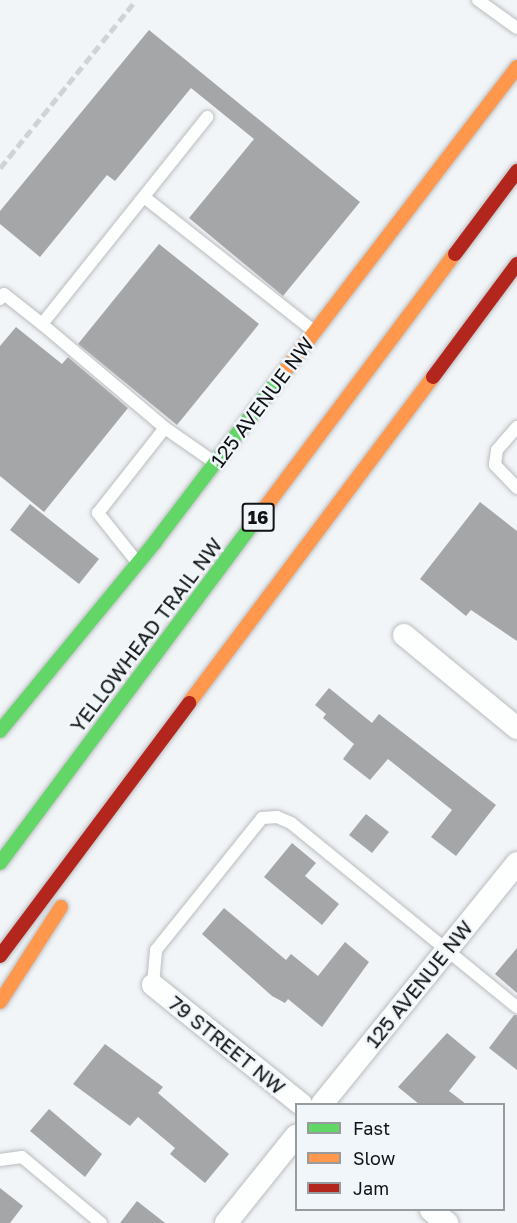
<!DOCTYPE html>
<style>
body{margin:0}
#map{position:relative;width:517px;height:1223px;overflow:hidden;background:#f2f5f8;font-family:"Golos Text",sans-serif}
div>[style]{position:absolute}
.building>*{inset:0;background:#a4a6a8}
.roads{filter:drop-shadow(0 0 2px #babcbe) drop-shadow(0 0 2px #babcbe)}
.lane>*{height:12px;margin:-6px;padding:0 6px;transform-origin:6px;border-radius:6px;background:#fdfefe}
.street>*{height:22px;margin:-11px;padding:0 11px;transform-origin:11px;border-radius:11px;background:#fdfefe}
.fast>*{height:14px;margin:-7px;padding:0 7px;transform-origin:7px;border-radius:7px;background:#63d668}
.slow>*{height:14px;margin:-7px;padding:0 7px;transform-origin:7px;border-radius:7px;background:#ff974d}
.jam>*{height:14px;margin:-7px;padding:0 7px;transform-origin:7px;border-radius:7px;background:#b3261e}
.rail>*{height:4.5px;margin-top:-2.25px;transform-origin:0;background:repeating-linear-gradient(90deg,#d1d2d3 0 9px,transparent 0 13.5px)}
span{translate:-50% -50%;white-space:nowrap;text-align:center;line-height:1.15;-webkit-text-stroke:5px #f0f6fa;paint-order:stroke}
.shield-label span{padding:2px 4px;background:#f0f6fa;border:2px solid;border-radius:4px;-webkit-text-stroke-width:0}
.shield-label{font-size:18px;color:#111314;font-weight:700}
.street-label{font-size:20px;color:#111314}
.legend{position:absolute;left:295px;top:1103px;width:210px;height:108px;box-sizing:border-box;background:#f0f6fa;border:2px solid #979b9e;margin:0;padding:8px 10px;list-style:none;font-size:18px;color:#111314}
.legend li{display:flex;align-items:center;gap:12px;height:30px}
.legend b{width:30px;border:2px solid #979b9e}
</style>
<div id="map">
<div class="building">
<i style="clip-path:polygon(149px 30px,360px 202px,283px 296px,189px 218px,254px 139px,191px 88px,115px 181px,107px 175px,40px 257px,0 224px,0 211px)"></i>
<i style="clip-path:polygon(159px 244px,259px 324px,177px 425px,78px 344px)"></i>
<i style="clip-path:polygon(16px 327px,62px 364px,68px 357px,128px 408px,44px 512px,0 476px,0 346px)"></i>
<i style="clip-path:polygon(480px 502px,517px 531px,517px 641px,471px 610px,466px 616px,420px 579px)"></i>
<i style="clip-path:polygon(30px 504px,99px 559px,79px 584px,10px 530px)"></i>
<i style="clip-path:polygon(329px 688px,372px 723px,379px 714px,496px 805px,456px 856px,431px 837px,452px 810px,388px 759px,370px 780px,343px 759px,354px 744px,323px 718px,326px 714px,315px 705px)"></i>
<i style="clip-path:polygon(366px 814px,389px 832px,372px 853px,349px 835px)"></i>
<i style="clip-path:polygon(292px 843px,316px 863px,305px 876px,339px 904px,322px 925px,264px 877px)"></i>
<i style="clip-path:polygon(224px 908px,286px 960px,291px 954px,318px 976px,345px 942px,369px 962px,322px 1027px,288px 999px,285px 1003px,272px 996px,202px 934px)"></i>
<i style="clip-path:polygon(517px 948px,517px 993px,495px 974px)"></i>
<i style="clip-path:polygon(514px 1015px,517px 1015px,517px 1070px,489px 1048px)"></i>
<i style="clip-path:polygon(447px 1033px,476px 1057px,449px 1091px,466px 1104px,419px 1104px,398px 1087px)"></i>
<i style="clip-path:polygon(105px 1044px,163px 1087px,158px 1093px,229px 1154px,205px 1183px,170px 1154px,175px 1148px,138px 1117px,130px 1126px,73px 1084px)"></i>
<i style="clip-path:polygon(49px 1109px,102px 1154px,85px 1177px,30px 1131px)"></i>
<i style="clip-path:polygon(0 1188px,23px 1206px,10px 1223px,0 1223px)"></i>
<i style="clip-path:polygon(137px 1201px,165px 1223px,120px 1223px)"></i>
</div>
<div class="roads">
<div class="lane">
<i style="left:478px;top:0;width:48px;rotate:35.7deg"></i>
<i style="left:144px;top:197px;width:218px;rotate:38.3deg"></i>
<i style="left:0;top:299px;width:6px;rotate:-51deg"></i>
<i style="left:4px;top:294px;width:48px;rotate:38.3deg"></i>
<i style="left:42px;top:324px;width:161px;rotate:40.2deg"></i>
<i style="left:42px;top:324px;width:265px;rotate:-51.4deg"></i>
<i style="left:517px;top:427px;width:30px;rotate:131deg"></i>
<i style="left:497px;top:450px;width:15px;rotate:98deg"></i>
<i style="left:495px;top:465px;width:32px;rotate:46deg"></i>
<i style="left:137px;top:562px;width:63px;rotate:-128.5deg"></i>
<i style="left:98px;top:513px;width:108px;rotate:-51.8deg"></i>
<i style="left:165px;top:428px;width:60px;rotate:34.8deg"></i>
<i style="left:153px;top:985px;width:35px;rotate:-85deg"></i>
<i style="left:156px;top:950px;width:169px;rotate:-51.2deg"></i>
<i style="left:262px;top:818px;width:15px;rotate:-4deg"></i>
<i style="left:277px;top:817px;width:15px;rotate:23deg"></i>
<i style="left:291px;top:823px;width:291px;rotate:39.2deg"></i>
<i style="left:0;top:1160px;width:22px;rotate:-8deg"></i>
<i style="left:22px;top:1157px;width:103px;rotate:39.9deg"></i>
</div>
<div class="street">
<i style="left:404px;top:635px;width:146px;rotate:39.5deg"></i>
<i style="left:153px;top:985px;width:190px;rotate:38.8deg"></i>
<i style="left:322px;top:1104px;width:310px;rotate:-51deg"></i>
<i style="left:431px;top:1210px;width:21px;rotate:39deg"></i>
<i style="left:226px;top:1223px;width:112px;rotate:-51.2deg"></i>
</div>
<div class="fast">
<i style="left:0;top:731px;width:244px;rotate:-50.6deg"></i>
<i style="left:155px;top:542px;width:218px;rotate:-52.8deg"></i>
<i style="left:0;top:863px;width:422px;rotate:-53.3deg"></i>
</div>
<div class="slow">
<i style="left:287px;top:368px;width:379px;rotate:-52.6deg"></i>
<i style="left:252px;top:525px;width:339px;rotate:-53.2deg"></i>
<i style="left:189px;top:703px;width:407px;rotate:-53.2deg"></i>
<i style="left:0;top:1002px;width:113px;rotate:-57.3deg"></i>
</div>
<div class="jam">
<i style="left:455px;top:254px;width:104px;rotate:-53.2deg"></i>
<i style="left:433px;top:377px;width:141px;rotate:-53.4deg"></i>
<i style="left:0;top:956px;width:316px;rotate:-53.2deg"></i>
</div>
</div>
<div class="rail">
<i style="left:0;top:168px;width:216px;rotate:-51deg"></i>
</div>
<div class="shield-label">
<span style="left:258px;top:517px">16</span>
</div>
<div class="street-label">
<span style="left:262px;top:402px;rotate:-53deg">125 AVENUE NW</span>
<span style="left:146px;top:635px;rotate:-53deg">YELLOWHEAD TRAIL NW</span>
<span style="left:419px;top:984px;rotate:-51deg">125 AVENUE NW</span>
<span style="left:227px;top:1045px;rotate:39deg">79 STREET NW</span>
</div>
<ul class="legend">
<li><b style="height:8px;background:#63d668"></b>Fast</li>
<li><b style="height:8px;background:#ff974d"></b>Slow</li>
<li><b style="height:8px;background:#b3261e"></b>Jam</li>
</ul>
</div>
